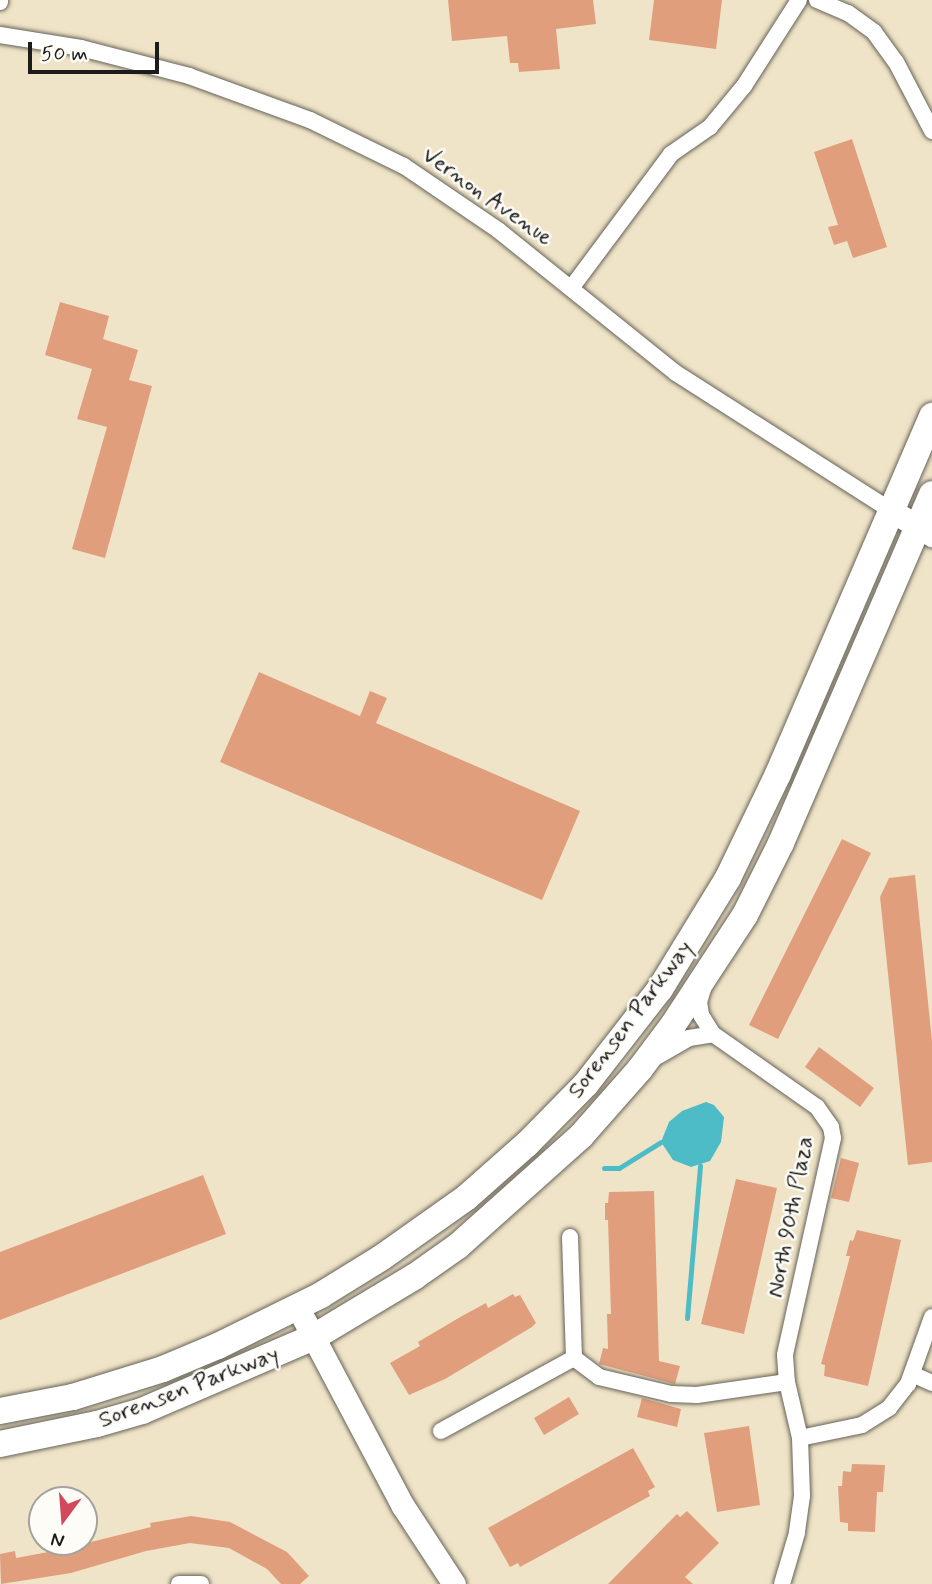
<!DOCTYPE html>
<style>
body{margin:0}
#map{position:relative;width:932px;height:1584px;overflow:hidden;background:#efe4c7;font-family:Mynerve,sans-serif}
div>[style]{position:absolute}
.water>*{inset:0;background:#4ebcc6}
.stream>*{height:5px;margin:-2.5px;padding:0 2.5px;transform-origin:2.5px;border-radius:2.5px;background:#4ebcc6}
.building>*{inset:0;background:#e19e7d}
.roads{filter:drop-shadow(0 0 2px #666258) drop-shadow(0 0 2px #666258)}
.street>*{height:16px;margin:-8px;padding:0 8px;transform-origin:8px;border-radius:8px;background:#fff}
.secondary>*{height:23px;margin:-11.5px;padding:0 11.5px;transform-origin:11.5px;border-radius:11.5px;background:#fff}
.primary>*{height:26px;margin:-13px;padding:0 13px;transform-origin:13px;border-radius:13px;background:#fff}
span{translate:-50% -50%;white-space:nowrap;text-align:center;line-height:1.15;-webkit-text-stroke:5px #fdfcf7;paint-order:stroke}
.street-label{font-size:23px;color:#1c1c1c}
.north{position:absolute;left:28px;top:1486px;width:70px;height:70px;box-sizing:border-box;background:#fdfcf7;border:2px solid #a3a29f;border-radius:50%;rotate:196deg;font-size:19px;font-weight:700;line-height:28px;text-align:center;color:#1c1c1c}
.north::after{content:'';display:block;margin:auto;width:24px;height:32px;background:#d1495b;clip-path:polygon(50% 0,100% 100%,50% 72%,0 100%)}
.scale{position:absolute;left:28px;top:42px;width:131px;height:32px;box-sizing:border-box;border:4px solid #1c1c1c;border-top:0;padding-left:9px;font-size:21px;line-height:24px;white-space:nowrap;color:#1c1c1c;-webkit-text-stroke:5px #fdfcf7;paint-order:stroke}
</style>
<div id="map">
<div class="water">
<i style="clip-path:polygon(706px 1102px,714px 1105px,724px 1117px,721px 1142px,710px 1161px,691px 1167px,673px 1160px,661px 1142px,669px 1122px,682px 1111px)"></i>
</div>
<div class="stream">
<i style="left:604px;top:1168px;width:15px"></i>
<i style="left:619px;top:1168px;width:49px;rotate:-31.8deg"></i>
<i style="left:687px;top:1318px;width:153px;rotate:-85.1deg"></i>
</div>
<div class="building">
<i style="clip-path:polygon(448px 0,593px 0,596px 24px,556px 29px,560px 69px,519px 72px,518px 63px,510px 63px,507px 36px,452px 41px)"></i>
<i style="clip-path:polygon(654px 0,722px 0,716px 49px,649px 40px)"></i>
<i style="clip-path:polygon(852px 139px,887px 247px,853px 258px,847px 241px,834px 245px,828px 227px,838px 225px,814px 152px)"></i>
<i style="clip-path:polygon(60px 302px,109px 316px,103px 339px,138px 350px,129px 380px,152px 386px,105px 558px,72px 549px,107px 427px,77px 419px,92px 369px,45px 355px)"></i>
<i style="clip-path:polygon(259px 672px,360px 716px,370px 691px,387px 698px,376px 723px,580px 811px,542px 900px,220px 762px)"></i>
<i style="clip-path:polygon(842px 839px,871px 853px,778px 1039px,749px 1025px)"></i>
<i style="clip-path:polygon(915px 875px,932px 1041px,932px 1162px,908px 1165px,880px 897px,889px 878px)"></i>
<i style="clip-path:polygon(819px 1047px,874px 1088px,860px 1107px,805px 1067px)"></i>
<i style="clip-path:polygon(841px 1158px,859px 1163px,849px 1202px,831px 1198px)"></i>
<i style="clip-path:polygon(203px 1175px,226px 1234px,0 1320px,0 1252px)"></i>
<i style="clip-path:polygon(736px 1179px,777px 1188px,744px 1334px,701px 1324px)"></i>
<i style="clip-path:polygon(654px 1191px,659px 1361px,680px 1366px,675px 1384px,599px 1364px,603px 1348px,608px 1349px,607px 1314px,611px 1314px,608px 1220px,605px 1220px,605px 1203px,608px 1203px,609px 1192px)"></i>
<i style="clip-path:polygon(857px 1230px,901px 1240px,868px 1386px,824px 1376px,825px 1365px,821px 1364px,848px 1264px,850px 1256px,846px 1256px,850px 1240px,853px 1241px)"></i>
<i style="clip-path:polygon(513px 1294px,515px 1297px,520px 1295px,536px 1323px,532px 1327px,445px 1379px,409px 1395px,390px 1363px,420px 1346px,418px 1342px,462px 1316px,486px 1303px,488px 1308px)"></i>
<i style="clip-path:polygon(569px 1397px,579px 1414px,544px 1435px,534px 1418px)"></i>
<i style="clip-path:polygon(642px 1398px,681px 1409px,677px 1427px,637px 1417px)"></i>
<i style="clip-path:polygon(749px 1426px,760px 1505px,717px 1512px,704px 1433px)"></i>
<i style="clip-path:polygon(633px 1448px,655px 1487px,648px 1491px,650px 1496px,520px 1567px,518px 1563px,510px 1567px,488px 1528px)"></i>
<i style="clip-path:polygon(852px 1464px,885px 1465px,883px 1492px,877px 1492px,875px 1532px,848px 1531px,848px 1523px,840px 1522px,838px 1486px,842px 1486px,843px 1471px,851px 1472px)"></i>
<i style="clip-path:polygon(687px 1511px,719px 1543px,685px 1577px,693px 1584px,608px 1584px,677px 1514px,680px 1517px)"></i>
<i style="clip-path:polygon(191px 1516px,230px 1522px,287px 1552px,309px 1576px,300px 1584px,281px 1584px,267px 1569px,229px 1548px,190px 1543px,146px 1551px,71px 1573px,1px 1584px,0 1554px,15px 1551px,16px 1558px,59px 1550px,151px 1527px,150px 1523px)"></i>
</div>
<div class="roads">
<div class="street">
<i style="left:817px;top:0;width:34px;rotate:23deg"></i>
<i style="left:848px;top:13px;width:32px;rotate:36deg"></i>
<i style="left:874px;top:32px;width:37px;rotate:54deg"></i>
<i style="left:896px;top:62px;width:78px;rotate:62.4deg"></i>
<i style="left:0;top:2px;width:2px;rotate:-90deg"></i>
<i style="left:0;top:35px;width:82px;rotate:9.1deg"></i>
<i style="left:81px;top:48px;width:112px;rotate:14.5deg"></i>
<i style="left:189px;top:76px;width:129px;rotate:20deg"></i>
<i style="left:310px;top:120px;width:105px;rotate:26.1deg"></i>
<i style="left:404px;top:166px;width:114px;rotate:34.2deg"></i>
<i style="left:498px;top:230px;width:228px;rotate:38.8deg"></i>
<i style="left:676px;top:373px;width:256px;rotate:32.6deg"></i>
<i style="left:572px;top:287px;width:166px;rotate:-53.3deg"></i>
<i style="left:671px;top:154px;width:47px;rotate:-34.7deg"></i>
<i style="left:710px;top:127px;width:53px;rotate:-50.3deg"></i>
<i style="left:744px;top:86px;width:102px;rotate:-57.4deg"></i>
<i style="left:703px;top:989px;width:14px;rotate:107deg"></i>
<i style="left:699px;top:1002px;width:13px;rotate:81deg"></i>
<i style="left:701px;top:1015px;width:22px;rotate:58deg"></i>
<i style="left:713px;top:1034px;width:127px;rotate:35.1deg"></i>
<i style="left:817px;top:1107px;width:24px;rotate:55deg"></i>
<i style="left:831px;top:1127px;width:11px;rotate:80deg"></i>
<i style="left:833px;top:1138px;width:222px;rotate:102.5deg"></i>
<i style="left:785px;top:1355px;width:27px;rotate:86deg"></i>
<i style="left:787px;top:1382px;width:57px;rotate:76.9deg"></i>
<i style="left:800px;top:1438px;width:58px;rotate:88deg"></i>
<i style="left:802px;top:1496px;width:37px;rotate:98deg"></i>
<i style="left:797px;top:1533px;width:53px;rotate:106.4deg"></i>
<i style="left:658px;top:1056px;width:36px;rotate:-30deg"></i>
<i style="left:689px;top:1038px;width:24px;rotate:-9deg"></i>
<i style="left:570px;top:1237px;width:121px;rotate:88.1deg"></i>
<i style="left:574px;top:1358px;width:31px;rotate:37deg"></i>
<i style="left:599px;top:1377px;width:74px;rotate:13.3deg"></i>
<i style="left:671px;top:1394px;width:26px;rotate:2deg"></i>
<i style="left:697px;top:1395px;width:91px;rotate:-8.2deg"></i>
<i style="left:912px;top:1374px;width:22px;rotate:24deg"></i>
<i style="left:441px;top:1431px;width:152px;rotate:-28.8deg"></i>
<i style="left:800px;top:1438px;width:63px;rotate:-11.8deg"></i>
<i style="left:862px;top:1425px;width:32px;rotate:-32deg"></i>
<i style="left:889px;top:1408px;width:31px;rotate:-52deg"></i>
<i style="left:908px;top:1384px;width:71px;rotate:-70.3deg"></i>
<i style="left:179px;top:1584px;width:22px"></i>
</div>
<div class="secondary">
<i style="left:892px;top:511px;width:47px;rotate:31deg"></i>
<i style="left:298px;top:1308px;width:224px;rotate:62.1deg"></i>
<i style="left:403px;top:1506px;width:93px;rotate:56.8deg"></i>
</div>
<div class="primary">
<i style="left:0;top:1411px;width:74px;rotate:-10.9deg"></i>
<i style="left:73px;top:1397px;width:94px;rotate:-17.3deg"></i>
<i style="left:163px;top:1369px;width:60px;rotate:-22.7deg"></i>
<i style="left:218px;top:1346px;width:115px;rotate:-26.3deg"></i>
<i style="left:321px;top:1295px;width:70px;rotate:-31.7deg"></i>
<i style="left:381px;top:1258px;width:105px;rotate:-35.3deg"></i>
<i style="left:467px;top:1197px;width:80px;rotate:-41.5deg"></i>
<i style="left:527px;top:1144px;width:84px;rotate:-45.5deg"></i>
<i style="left:586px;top:1084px;width:120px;rotate:-52.1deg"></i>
<i style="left:660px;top:989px;width:130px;rotate:-58.5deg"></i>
<i style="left:728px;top:878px;width:115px;rotate:-64.3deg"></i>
<i style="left:778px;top:774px;width:390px;rotate:-66.7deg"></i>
<i style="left:0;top:1444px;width:99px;rotate:-11.7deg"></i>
<i style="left:97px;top:1424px;width:47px;rotate:-16.1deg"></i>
<i style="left:142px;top:1411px;width:187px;rotate:-23.3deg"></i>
<i style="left:314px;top:1337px;width:117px;rotate:-31deg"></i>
<i style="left:414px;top:1277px;width:54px;rotate:-35.2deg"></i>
<i style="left:458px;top:1246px;width:165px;rotate:-41.8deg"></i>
<i style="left:581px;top:1136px;width:89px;rotate:-48.6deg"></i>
<i style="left:640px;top:1069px;width:55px;rotate:-53.1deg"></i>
<i style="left:673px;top:1025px;width:131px;rotate:-56.8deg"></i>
<i style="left:745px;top:915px;width:80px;rotate:-63.4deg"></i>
<i style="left:781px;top:843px;width:380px;rotate:-66.6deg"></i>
</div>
</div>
<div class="street-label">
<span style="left:487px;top:197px;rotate:35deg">Vernon Avenue</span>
<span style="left:631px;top:1020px;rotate:-53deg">Sorensen Parkway</span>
<span style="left:791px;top:1217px;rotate:-79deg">North 90th Plaza</span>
<span style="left:189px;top:1388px;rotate:-21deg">Sorensen Parkway</span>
</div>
<div class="north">N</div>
<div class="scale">50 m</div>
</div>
